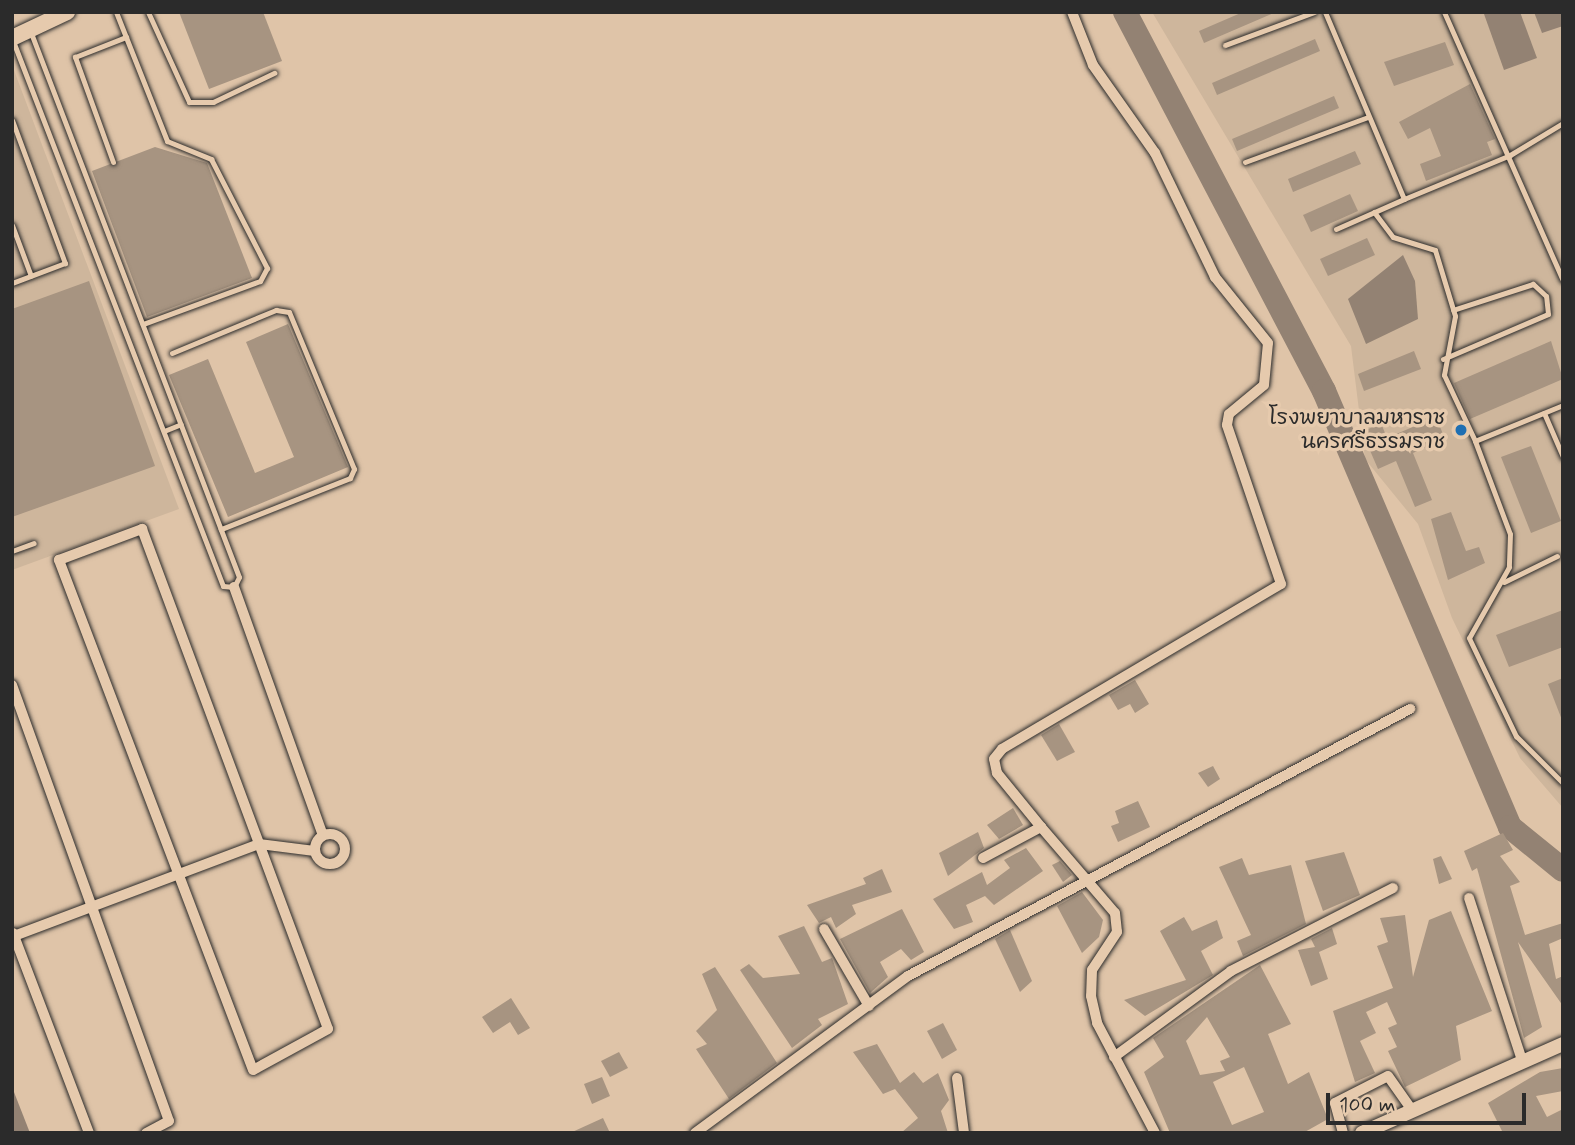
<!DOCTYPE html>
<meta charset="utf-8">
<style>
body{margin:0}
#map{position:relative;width:1575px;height:1145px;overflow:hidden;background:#dfc4a8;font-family:Mynerve,"Playpen Sans Thai",sans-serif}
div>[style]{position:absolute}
.built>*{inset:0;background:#ceb69c}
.water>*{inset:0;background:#938273}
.river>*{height:24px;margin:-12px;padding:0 12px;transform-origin:12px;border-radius:12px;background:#938273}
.building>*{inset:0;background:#a79481}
.roads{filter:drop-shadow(0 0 2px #2b2b2b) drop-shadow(0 0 2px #2b2b2b)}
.lane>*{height:5px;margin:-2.5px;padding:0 2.5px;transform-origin:2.5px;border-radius:2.5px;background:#e6caad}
.street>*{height:10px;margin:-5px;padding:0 5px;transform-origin:5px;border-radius:5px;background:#e6caad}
.street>.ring{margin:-5px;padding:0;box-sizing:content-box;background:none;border:10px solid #e6caad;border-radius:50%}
.secondary>*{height:14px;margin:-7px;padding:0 7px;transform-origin:7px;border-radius:7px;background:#e6caad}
.primary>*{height:16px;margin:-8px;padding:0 8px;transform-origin:8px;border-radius:8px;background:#e6caad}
.dots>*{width:19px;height:19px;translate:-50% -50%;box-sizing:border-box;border:4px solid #e6caad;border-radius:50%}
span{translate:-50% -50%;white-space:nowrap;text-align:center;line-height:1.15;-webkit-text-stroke:7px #e6caad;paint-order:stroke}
.poi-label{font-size:21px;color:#2b2b2b}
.right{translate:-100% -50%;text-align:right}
.frame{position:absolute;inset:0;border:14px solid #2b2b2b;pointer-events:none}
.scale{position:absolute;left:1326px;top:1093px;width:200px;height:32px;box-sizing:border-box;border:4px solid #2b2b2b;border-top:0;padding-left:9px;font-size:21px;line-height:24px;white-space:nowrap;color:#2b2b2b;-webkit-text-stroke:5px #e6caad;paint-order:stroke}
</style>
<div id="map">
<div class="built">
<i style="clip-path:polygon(1152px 12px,1563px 12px,1563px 808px,1520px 758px,1452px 618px,1418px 524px,1365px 459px,1351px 346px)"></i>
<i style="clip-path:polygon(12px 65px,179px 509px,12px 570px)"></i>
</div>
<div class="water">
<i style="clip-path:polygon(1520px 12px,1537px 58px,1504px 70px,1484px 14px)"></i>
<i style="clip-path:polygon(1534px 12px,1563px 12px,1563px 26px,1542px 33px)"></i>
<i style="clip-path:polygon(1403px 255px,1415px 281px,1418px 319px,1366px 344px,1348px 299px)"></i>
<i style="clip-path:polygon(12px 1087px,30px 1133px,12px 1133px)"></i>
</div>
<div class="river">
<i style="left:1125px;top:12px;width:428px;rotate:62.3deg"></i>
<i style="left:1324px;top:391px;width:474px;rotate:66.9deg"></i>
<i style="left:1510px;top:827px;width:68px;rotate:39.1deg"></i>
</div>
<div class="building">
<i style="clip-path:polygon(179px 12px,263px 12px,282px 61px,209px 89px)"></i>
<i style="clip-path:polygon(1243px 12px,1276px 12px,1204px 43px,1199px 31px)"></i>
<i style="clip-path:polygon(1315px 39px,1320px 51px,1217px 95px,1212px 83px)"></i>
<i style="clip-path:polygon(1445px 42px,1454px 65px,1394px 86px,1384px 62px)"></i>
<i style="clip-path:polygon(1470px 84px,1495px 139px,1487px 142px,1492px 155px,1426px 181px,1420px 164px,1441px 156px,1430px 128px,1408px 139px,1399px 122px)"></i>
<i style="clip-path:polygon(1334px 96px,1339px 108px,1237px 151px,1232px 139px)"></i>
<i style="clip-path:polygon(155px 147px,207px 163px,252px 278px,147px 317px,92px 171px)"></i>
<i style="clip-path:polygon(1355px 151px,1361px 164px,1293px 192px,1288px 179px)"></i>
<i style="clip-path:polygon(1350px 194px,1358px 211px,1311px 232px,1303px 215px)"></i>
<i style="clip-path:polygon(1367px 238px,1375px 255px,1328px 276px,1320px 259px)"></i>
<i style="clip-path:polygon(89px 281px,155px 466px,12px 517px,12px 309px)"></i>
<i style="clip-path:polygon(288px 324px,348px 467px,228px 517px,169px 375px,208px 359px,255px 473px,294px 457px,246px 342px)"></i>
<i style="clip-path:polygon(1551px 341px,1563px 379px,1470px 419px,1454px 383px)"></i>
<i style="clip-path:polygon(1414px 351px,1421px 369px,1364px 391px,1358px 374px)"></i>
<i style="clip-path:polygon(1436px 417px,1445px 439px,1413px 453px,1432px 500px,1415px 507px,1396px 461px,1378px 469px,1362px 432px,1381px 423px,1387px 438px)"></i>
<i style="clip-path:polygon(1531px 446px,1561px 521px,1531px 533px,1501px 457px)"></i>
<i style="clip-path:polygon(1451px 512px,1466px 551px,1479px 547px,1485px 563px,1448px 580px,1431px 519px)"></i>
<i style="clip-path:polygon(1563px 610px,1563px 647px,1509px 667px,1496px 635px)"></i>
<i style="clip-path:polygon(1563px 678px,1563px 720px,1562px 720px,1548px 684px)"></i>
<i style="clip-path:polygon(1135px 680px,1149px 704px,1135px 713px,1130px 704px,1118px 710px,1109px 695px)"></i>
<i style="clip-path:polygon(1059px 724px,1075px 752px,1057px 761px,1041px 735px)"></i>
<i style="clip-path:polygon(1213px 766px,1220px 779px,1208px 787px,1198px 773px)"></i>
<i style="clip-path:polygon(1138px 801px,1150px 827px,1118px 842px,1111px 826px,1119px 823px,1115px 811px)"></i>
<i style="clip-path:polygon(1013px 808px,1023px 825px,999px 839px,987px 825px)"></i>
<i style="clip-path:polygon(978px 832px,984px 848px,948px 876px,939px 853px)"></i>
<i style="clip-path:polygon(1503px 833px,1513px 850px,1500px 856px,1520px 882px,1510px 886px,1525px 935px,1563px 923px,1563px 938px,1549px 944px,1556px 979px,1563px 976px,1563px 1006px,1518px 942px,1542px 1027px,1524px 1038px,1477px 868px,1472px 871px,1464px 851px)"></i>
<i style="clip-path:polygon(1026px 848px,1043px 871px,994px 905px,985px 896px,966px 905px,973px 922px,954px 929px,933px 899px,982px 872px,987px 885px,1010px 868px,1004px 860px)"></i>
<i style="clip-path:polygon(1344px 852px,1360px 895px,1323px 911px,1305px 861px)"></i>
<i style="clip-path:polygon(1441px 856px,1452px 879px,1439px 884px,1433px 859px)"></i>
<i style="clip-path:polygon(1242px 858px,1249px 875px,1291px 865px,1306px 924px,1243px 956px,1237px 941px,1251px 935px,1219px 867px)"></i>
<i style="clip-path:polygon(1060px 861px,1072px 875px,1063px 882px,1052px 865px)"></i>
<i style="clip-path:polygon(882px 869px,892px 892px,852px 905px,856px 914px,836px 928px,831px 917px,819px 923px,807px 905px,866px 884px,863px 878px)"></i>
<i style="clip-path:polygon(1082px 892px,1103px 920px,1099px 937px,1082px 953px,1057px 906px)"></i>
<i style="clip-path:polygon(902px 909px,924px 952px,911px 960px,901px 949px,880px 962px,888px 977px,870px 993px,840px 939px)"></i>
<i style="clip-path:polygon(1451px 911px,1492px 1011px,1456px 1026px,1461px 1060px,1405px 1087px,1388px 1051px,1397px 1047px,1388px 1028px,1397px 1024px,1387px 1002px,1366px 1012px,1376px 1033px,1360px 1041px,1375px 1073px,1355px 1082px,1333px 1011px,1393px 988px,1377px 946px,1388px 942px,1380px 918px,1405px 915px,1413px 977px,1429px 920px)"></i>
<i style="clip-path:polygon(1184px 917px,1192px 931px,1217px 920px,1223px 938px,1201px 951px,1213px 975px,1145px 1016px,1124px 1000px,1186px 980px,1160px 931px)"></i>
<i style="clip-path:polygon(804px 926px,822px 962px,832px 958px,848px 1004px,818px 1019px,822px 1025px,792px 1048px,740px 970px,749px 964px,763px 978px,800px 974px,778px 936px)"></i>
<i style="clip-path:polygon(1332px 928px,1337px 944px,1319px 952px,1328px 979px,1311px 986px,1298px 950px,1315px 947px,1311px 939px)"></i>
<i style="clip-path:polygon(1010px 930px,1032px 981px,1020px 992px,995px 939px)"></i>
<i style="clip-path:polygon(evenodd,1260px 965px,1291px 1024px,1268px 1034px,1288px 1084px,1309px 1072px,1328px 1119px,1303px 1133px,1170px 1133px,1144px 1072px,1164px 1057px,1153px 1038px,1260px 965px,1207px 1017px,1230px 1057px,1220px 1061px,1225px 1071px,1200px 1075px,1186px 1041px,1207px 1017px,1260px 965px,1244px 1067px,1264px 1112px,1232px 1125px,1213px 1082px,1244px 1067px)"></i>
<i style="clip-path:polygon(715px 967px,777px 1063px,729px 1099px,696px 1049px,707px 1044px,696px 1031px,717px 1010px,702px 974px)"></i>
<i style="clip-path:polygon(511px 998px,530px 1028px,518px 1035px,510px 1022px,493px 1033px,482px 1017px)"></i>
<i style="clip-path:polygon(943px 1023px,957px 1050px,942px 1059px,927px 1031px)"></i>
<i style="clip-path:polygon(877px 1044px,900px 1083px,914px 1072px,923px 1083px,938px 1073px,949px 1100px,941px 1111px,948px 1133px,901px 1133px,918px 1118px,895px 1089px,883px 1094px,853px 1052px)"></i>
<i style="clip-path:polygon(619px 1052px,628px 1068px,610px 1077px,601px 1061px)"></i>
<i style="clip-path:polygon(1563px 1068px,1563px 1091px,1536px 1096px,1547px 1117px,1563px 1109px,1563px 1133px,1503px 1133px,1488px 1103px,1540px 1072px)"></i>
<i style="clip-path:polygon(602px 1077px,610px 1096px,592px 1104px,584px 1084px)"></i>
<i style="clip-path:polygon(603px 1118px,610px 1133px,570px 1133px)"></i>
</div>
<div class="roads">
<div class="lane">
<i style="left:116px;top:12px;width:139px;rotate:68.4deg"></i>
<i style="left:167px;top:141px;width:48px;rotate:22.2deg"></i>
<i style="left:211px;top:159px;width:123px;rotate:62.8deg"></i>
<i style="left:267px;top:268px;width:15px;rotate:118deg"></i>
<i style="left:260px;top:281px;width:125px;rotate:159.8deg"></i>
<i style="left:148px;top:12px;width:99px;rotate:65.5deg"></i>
<i style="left:189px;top:102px;width:24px"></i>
<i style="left:213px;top:102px;width:68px;rotate:-25.4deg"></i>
<i style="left:1325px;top:12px;width:203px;rotate:67.1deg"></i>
<i style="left:1404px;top:199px;width:115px;rotate:-22.5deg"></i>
<i style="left:1510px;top:155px;width:62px;rotate:-31.1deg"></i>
<i style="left:1444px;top:12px;width:293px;rotate:66.1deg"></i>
<i style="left:13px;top:41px;width:584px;rotate:68.93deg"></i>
<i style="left:223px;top:586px;width:11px;rotate:5deg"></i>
<i style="left:234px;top:587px;width:11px;rotate:-63deg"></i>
<i style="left:239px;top:577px;width:582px;rotate:-110.92deg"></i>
<i style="left:1225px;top:45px;width:95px;rotate:-20.3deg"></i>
<i style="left:12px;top:120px;width:153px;rotate:69.7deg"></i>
<i style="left:65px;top:263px;width:57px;rotate:159.3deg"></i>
<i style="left:113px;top:162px;width:112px;rotate:-109.9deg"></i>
<i style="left:75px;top:57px;width:55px;rotate:-21.4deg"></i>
<i style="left:1245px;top:162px;width:131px;rotate:-20.1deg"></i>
<i style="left:1374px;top:212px;width:31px;rotate:53deg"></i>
<i style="left:1393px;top:237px;width:44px;rotate:17.2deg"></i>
<i style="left:1435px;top:250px;width:69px;rotate:73.1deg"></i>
<i style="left:1455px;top:316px;width:60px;rotate:100.6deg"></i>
<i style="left:1444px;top:375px;width:73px;rotate:64.8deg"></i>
<i style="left:12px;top:225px;width:54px;rotate:69.6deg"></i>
<i style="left:1336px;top:229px;width:74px;rotate:-23.8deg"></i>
<i style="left:172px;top:353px;width:113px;rotate:-22.5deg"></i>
<i style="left:276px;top:310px;width:13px;rotate:9deg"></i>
<i style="left:289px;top:312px;width:170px;rotate:67.5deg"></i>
<i style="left:354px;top:469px;width:10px;rotate:114deg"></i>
<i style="left:350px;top:478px;width:139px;rotate:158.4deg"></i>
<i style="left:1443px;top:359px;width:114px;rotate:-23.2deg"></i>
<i style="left:1548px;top:314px;width:18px;rotate:-96deg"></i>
<i style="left:1546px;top:296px;width:18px;rotate:-137deg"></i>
<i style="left:1533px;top:284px;width:84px;rotate:162deg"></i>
<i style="left:1563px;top:405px;width:95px;rotate:157.8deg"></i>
<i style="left:1475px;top:441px;width:99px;rotate:69.4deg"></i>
<i style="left:1510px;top:534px;width:33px;rotate:92deg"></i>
<i style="left:1509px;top:567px;width:81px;rotate:119.4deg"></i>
<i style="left:1469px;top:638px;width:109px;rotate:64.4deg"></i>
<i style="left:1516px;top:736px;width:66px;rotate:45deg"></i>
<i style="left:1544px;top:413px;width:48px;rotate:66.6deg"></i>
<i style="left:164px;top:431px;width:18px;rotate:-22deg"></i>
<i style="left:12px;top:551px;width:23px;rotate:-20deg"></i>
<i style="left:1504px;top:582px;width:59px;rotate:-26.1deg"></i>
</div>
<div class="street">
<i style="left:142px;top:529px;width:533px;rotate:69.59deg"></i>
<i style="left:328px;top:1029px;width:85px;rotate:151.3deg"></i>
<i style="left:253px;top:1070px;width:546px;rotate:-110.83deg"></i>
<i style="left:59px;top:560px;width:89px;rotate:-20.5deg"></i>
<i style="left:234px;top:587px;width:263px;rotate:70.3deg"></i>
<i style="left:12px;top:685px;width:463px;rotate:70.2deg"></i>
<i style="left:169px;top:1121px;width:26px;rotate:152deg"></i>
<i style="left:1041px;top:827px;width:70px;rotate:-129.2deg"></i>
<i style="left:997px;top:773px;width:14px;rotate:-102deg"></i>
<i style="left:994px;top:759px;width:13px;rotate:-51deg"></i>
<i style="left:1002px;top:749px;width:324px;rotate:-30.6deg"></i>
<i style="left:1281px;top:584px;width:168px;rotate:-108.8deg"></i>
<i style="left:1227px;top:425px;width:11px;rotate:-80deg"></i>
<i style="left:1229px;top:414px;width:45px;rotate:-39.6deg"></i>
<i style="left:1264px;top:385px;width:42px;rotate:-84.6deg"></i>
<i style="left:1268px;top:343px;width:85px;rotate:-128.8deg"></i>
<i style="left:1215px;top:277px;width:138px;rotate:-115.8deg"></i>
<i style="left:1155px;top:153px;width:108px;rotate:-125.2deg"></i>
<i style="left:1093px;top:65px;width:57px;rotate:-111.6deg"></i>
<i class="ring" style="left:315px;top:834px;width:20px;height:20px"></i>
<i style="left:983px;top:858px;width:66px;rotate:-28.1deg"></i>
<i style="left:1041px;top:827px;width:113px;rotate:49.3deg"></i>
<i style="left:1115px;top:913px;width:19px;rotate:84deg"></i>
<i style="left:1117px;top:932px;width:45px;rotate:123.3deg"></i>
<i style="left:1092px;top:970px;width:26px;rotate:92deg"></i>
<i style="left:1091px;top:996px;width:28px;rotate:77deg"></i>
<i style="left:1097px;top:1023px;width:124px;rotate:62.2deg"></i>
<i style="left:1469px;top:898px;width:170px;rotate:71.9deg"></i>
<i style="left:824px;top:929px;width:89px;rotate:59.7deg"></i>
<i style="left:13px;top:933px;width:214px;rotate:69.2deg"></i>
<i style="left:14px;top:936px;width:262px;rotate:-20.6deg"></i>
<i style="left:259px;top:844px;width:56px;rotate:7.1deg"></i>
<i style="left:1114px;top:1057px;width:145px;rotate:-36.3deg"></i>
<i style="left:1231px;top:971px;width:182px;rotate:-27.1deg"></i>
<i style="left:957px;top:1078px;width:55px;rotate:82.7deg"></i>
<i style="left:695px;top:1133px;width:265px;rotate:-36.4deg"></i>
<i style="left:908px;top:976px;width:569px;rotate:-28.01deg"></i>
<i style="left:1343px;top:1133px;width:31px;rotate:-105deg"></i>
<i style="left:1335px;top:1103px;width:59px;rotate:-27deg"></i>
<i style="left:1388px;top:1076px;width:42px;rotate:54.8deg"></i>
</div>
<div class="secondary">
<i style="left:1362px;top:1133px;width:220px;rotate:-23.9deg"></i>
</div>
<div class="primary">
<i style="left:12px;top:38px;width:61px;rotate:-25.3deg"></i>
</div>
</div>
<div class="dots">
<i style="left:1461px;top:430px;background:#1f6fb2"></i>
</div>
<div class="poi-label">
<span class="right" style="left:1445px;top:430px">โรงพยาบาลมหาราช<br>นครศรีธรรมราช</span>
</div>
<div class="frame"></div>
<div class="scale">100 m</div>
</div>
